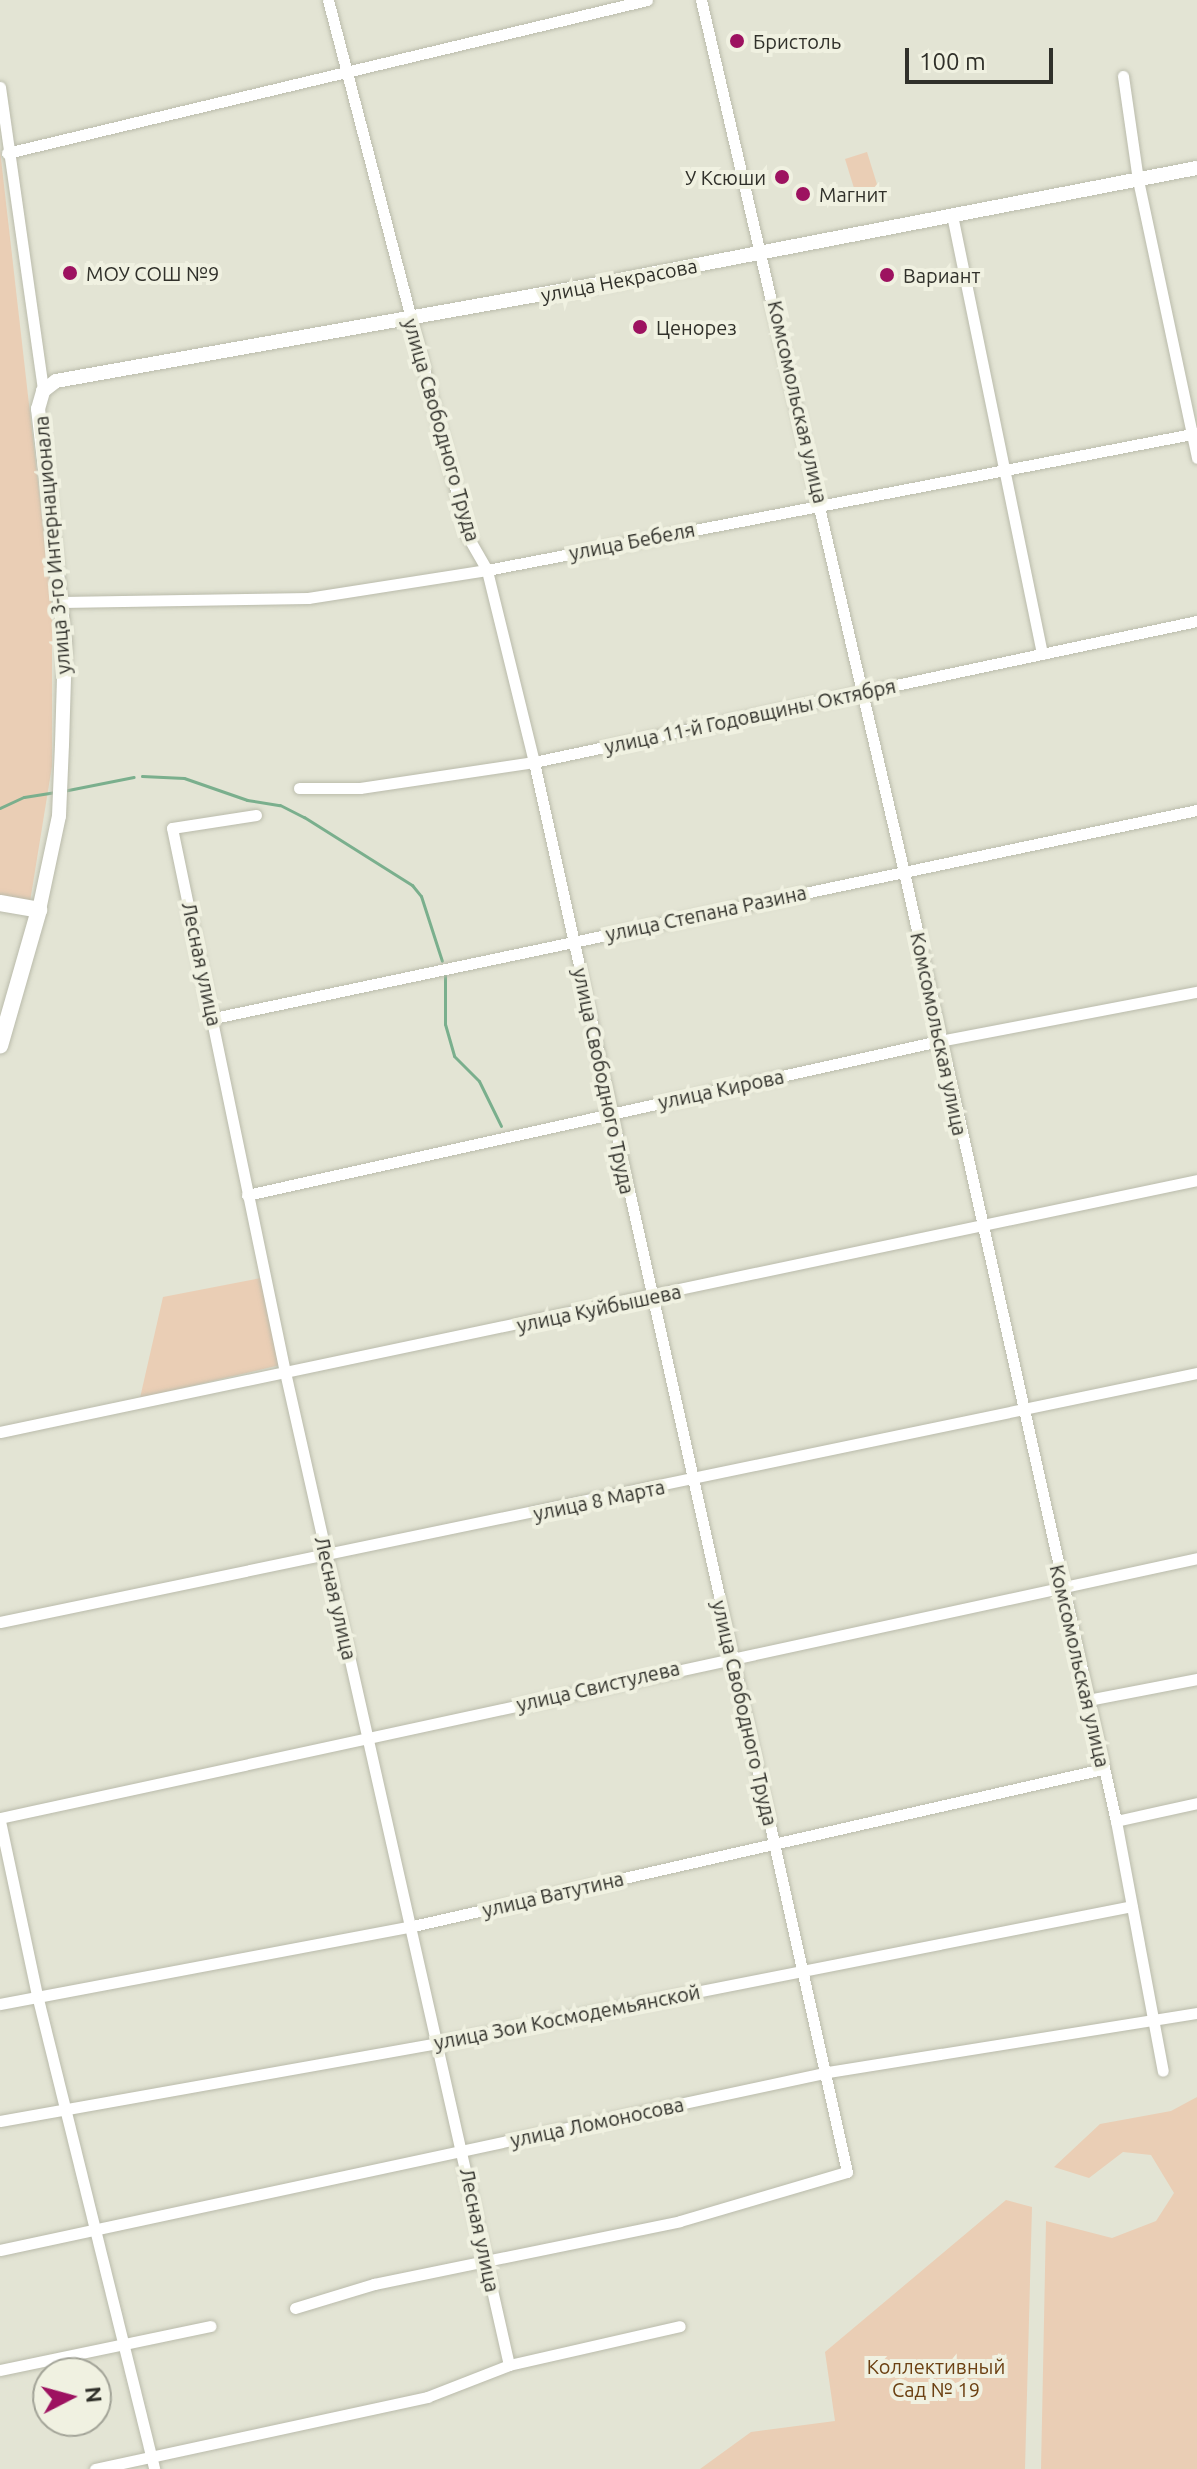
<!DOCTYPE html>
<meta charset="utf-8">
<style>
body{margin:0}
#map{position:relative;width:1197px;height:2469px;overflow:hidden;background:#e3e4d4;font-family:Ubuntu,sans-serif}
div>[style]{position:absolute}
.green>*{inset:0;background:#eaceb5}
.stream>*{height:3px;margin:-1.5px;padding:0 1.5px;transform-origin:1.5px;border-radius:1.5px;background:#7aaf8d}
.roads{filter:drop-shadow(0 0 2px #babbab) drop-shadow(0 0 2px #babbab)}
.minor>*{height:11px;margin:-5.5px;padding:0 5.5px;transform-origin:5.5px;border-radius:5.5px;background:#fff}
.tertiary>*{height:14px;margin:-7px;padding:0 7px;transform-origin:7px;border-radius:7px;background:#fff}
.secondary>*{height:16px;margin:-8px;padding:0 8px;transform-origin:8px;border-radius:8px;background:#fff}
.dots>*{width:22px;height:22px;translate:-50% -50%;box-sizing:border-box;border:4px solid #f0f1e1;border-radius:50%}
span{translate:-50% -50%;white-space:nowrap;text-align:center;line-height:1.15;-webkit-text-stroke:8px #f0f1e1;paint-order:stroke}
.poi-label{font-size:20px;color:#30302a}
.left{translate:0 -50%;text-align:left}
.right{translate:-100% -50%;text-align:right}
.street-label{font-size:20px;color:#30302a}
.park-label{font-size:20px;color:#6c4113}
.north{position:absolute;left:32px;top:2357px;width:80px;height:80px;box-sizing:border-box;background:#f0f1e1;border:2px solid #a3a498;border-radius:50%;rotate:84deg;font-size:22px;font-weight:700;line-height:32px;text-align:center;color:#30302a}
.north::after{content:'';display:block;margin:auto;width:28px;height:36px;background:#9d1260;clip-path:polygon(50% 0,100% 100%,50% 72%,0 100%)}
.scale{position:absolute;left:905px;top:48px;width:148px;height:36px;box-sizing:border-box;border:4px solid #30302a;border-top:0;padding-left:10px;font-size:24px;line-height:28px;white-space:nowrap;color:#30302a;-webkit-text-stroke:6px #f0f1e1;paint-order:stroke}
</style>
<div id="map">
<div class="green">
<i style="clip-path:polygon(0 150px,52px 606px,52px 766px,28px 914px,0 910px)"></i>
<i style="clip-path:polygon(867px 152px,880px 194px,858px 201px,845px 159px)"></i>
<i style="clip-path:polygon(261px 1278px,280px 1365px,140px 1398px,163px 1297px)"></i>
<i style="clip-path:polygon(1197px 2097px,1197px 2469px,1041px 2469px,1046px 2221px,1112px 2238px,1156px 2221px,1174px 2193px,1151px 2155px,1123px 2152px,1089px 2178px,1054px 2167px,1100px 2124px,1171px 2111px)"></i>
<i style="clip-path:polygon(1006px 2200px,1032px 2207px,1025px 2469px,700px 2469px,751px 2432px,835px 2421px,825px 2352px)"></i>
</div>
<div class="stream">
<i style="left:142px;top:776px;width:42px;rotate:2.7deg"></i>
<i style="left:184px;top:778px;width:67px;rotate:19.2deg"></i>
<i style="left:247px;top:800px;width:33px;rotate:9deg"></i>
<i style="left:280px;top:805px;width:27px;rotate:27deg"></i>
<i style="left:304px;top:817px;width:128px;rotate:32.2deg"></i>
<i style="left:412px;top:885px;width:14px;rotate:51deg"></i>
<i style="left:421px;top:896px;width:68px;rotate:72.1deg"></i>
<i style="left:63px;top:791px;width:72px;rotate:-11.2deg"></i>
<i style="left:0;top:808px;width:26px;rotate:-25deg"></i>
<i style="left:24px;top:797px;width:32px;rotate:-9deg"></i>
<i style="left:445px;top:974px;width:50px;rotate:90deg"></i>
<i style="left:445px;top:1024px;width:33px;rotate:74deg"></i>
<i style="left:454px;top:1056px;width:35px;rotate:45deg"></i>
<i style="left:479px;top:1081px;width:50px;rotate:63.9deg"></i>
</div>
<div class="roads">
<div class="minor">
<i style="left:701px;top:0;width:895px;rotate:76.9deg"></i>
<i style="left:904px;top:872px;width:972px;rotate:77.41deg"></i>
<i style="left:1116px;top:1821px;width:254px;rotate:79.4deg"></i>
<i style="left:1123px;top:76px;width:105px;rotate:81.8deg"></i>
<i style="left:1138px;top:180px;width:284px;rotate:78deg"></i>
<i style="left:0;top:87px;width:307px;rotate:81.9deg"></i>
<i style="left:7px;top:153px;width:658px;rotate:-13.44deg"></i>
<i style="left:952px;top:215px;width:448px;rotate:78.4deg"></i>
<i style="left:61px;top:602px;width:247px;rotate:-0.9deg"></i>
<i style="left:308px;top:598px;width:181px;rotate:-8.9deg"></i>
<i style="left:487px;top:570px;width:723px;rotate:-10.92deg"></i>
<i style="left:299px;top:788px;width:61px"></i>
<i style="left:360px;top:788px;width:176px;rotate:-8.5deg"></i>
<i style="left:534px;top:762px;width:678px;rotate:-12.01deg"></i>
<i style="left:256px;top:815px;width:85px;rotate:171.2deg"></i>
<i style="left:172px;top:828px;width:556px;rotate:78.27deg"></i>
<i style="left:285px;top:1372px;width:1018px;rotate:77.29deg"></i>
<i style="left:214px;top:1018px;width:1005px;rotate:-11.95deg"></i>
<i style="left:247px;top:1195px;width:709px;rotate:-12.55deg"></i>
<i style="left:939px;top:1041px;width:263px;rotate:-10.8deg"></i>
<i style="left:0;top:1432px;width:1223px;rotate:-11.89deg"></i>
<i style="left:0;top:1622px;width:1223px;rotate:-11.75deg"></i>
<i style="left:1088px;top:1700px;width:111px;rotate:-10.9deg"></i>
<i style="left:0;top:1818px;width:1225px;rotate:-12.25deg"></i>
<i style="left:0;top:1821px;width:178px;rotate:78deg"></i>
<i style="left:37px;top:1995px;width:488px;rotate:76.1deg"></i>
<i style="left:1116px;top:1821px;width:83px;rotate:-12.5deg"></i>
<i style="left:0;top:2004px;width:420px;rotate:-10.7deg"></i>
<i style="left:413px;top:1926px;width:708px;rotate:-12.82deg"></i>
<i style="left:0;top:2121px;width:444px;rotate:-10.1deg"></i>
<i style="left:437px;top:2043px;width:708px;rotate:-11.15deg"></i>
<i style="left:0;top:2250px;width:847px;rotate:-12.13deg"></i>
<i style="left:828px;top:2072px;width:374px;rotate:-9.1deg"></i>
<i style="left:295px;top:2308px;width:83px;rotate:-16.9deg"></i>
<i style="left:374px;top:2284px;width:312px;rotate:-11.6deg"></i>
<i style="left:680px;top:2221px;width:174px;rotate:-16.4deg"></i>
<i style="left:847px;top:2172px;width:1444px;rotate:-102.52deg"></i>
<i style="left:534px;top:762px;width:198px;rotate:-103.8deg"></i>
<i style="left:487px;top:570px;width:38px;rotate:-120deg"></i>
<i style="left:468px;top:537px;width:555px;rotate:-104.61deg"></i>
<i style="left:0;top:2370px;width:215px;rotate:-11.8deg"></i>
<i style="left:95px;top:2469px;width:340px;rotate:-12.2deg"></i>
<i style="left:427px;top:2397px;width:88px;rotate:-21.3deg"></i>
<i style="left:509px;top:2365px;width:175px;rotate:-12.8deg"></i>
</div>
<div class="tertiary">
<i style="left:39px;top:910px;width:96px;rotate:-78deg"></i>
<i style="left:59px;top:816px;width:71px;rotate:-87.6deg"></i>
<i style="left:62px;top:745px;width:103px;rotate:-88.3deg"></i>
<i style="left:65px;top:642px;width:235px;rotate:-96.6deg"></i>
<i style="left:38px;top:409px;width:19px;rotate:-74deg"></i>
<i style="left:43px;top:391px;width:16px;rotate:-38deg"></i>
<i style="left:56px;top:381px;width:557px;rotate:-10.14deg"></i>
<i style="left:604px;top:283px;width:604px;rotate:-10.98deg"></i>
</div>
<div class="secondary">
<i style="left:0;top:903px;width:40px;rotate:10deg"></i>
<i style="left:39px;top:910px;width:141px;rotate:106deg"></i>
</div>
</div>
<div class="dots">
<i style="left:737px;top:41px;background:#9d1260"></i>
<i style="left:782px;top:177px;background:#9d1260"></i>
<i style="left:803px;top:194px;background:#9d1260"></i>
<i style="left:70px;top:273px;background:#9d1260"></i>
<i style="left:887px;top:275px;background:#9d1260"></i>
<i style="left:640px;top:327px;background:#9d1260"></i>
</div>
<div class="poi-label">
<span class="left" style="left:753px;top:41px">Бристоль</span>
<span class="right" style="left:766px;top:177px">У Ксюши</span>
<span class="left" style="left:819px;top:194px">Магнит</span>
<span class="left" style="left:86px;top:273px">МОУ СОШ №9</span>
<span class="left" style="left:903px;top:275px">Вариант</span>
<span class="left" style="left:656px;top:327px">Ценорез</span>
</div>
<div class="street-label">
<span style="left:619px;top:280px;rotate:-11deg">улица Некрасова</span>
<span style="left:798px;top:402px;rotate:77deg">Комсомольская улица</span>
<span style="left:442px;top:430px;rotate:74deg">улица Свободного Труда</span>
<span style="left:632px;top:541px;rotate:-11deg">улица Бебеля</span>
<span style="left:52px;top:545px;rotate:-95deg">улица 3-го Интернационала</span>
<span style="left:750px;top:716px;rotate:-12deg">улица 11-й Годовщины Октября</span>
<span style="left:706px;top:913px;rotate:-12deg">улица Степана Разина</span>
<span style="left:202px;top:964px;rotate:78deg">Лесная улица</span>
<span style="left:939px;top:1034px;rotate:78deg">Комсомольская улица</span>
<span style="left:604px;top:1081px;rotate:78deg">улица Свободного Труда</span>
<span style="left:721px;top:1089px;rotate:-12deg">улица Кирова</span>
<span style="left:599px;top:1308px;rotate:-12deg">улица Куйбышева</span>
<span style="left:599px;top:1500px;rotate:-12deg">улица 8 Марта</span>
<span style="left:336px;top:1598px;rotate:77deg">Лесная улица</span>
<span style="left:1080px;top:1666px;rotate:77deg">Комсомольская улица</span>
<span style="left:598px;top:1686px;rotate:-13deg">улица Свистулева</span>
<span style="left:745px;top:1713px;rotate:77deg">улица Свободного Труда</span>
<span style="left:553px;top:1894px;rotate:-13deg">улица Ватутина</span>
<span style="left:567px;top:2017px;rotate:-11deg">улица Зои Космодемьянской</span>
<span style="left:597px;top:2122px;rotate:-12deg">улица Ломоносова</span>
<span style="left:480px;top:2230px;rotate:78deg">Лесная улица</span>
</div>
<div class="park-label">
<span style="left:936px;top:2378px">Коллективный<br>Сад № 19</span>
</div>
<div class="north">N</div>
<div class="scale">100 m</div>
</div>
